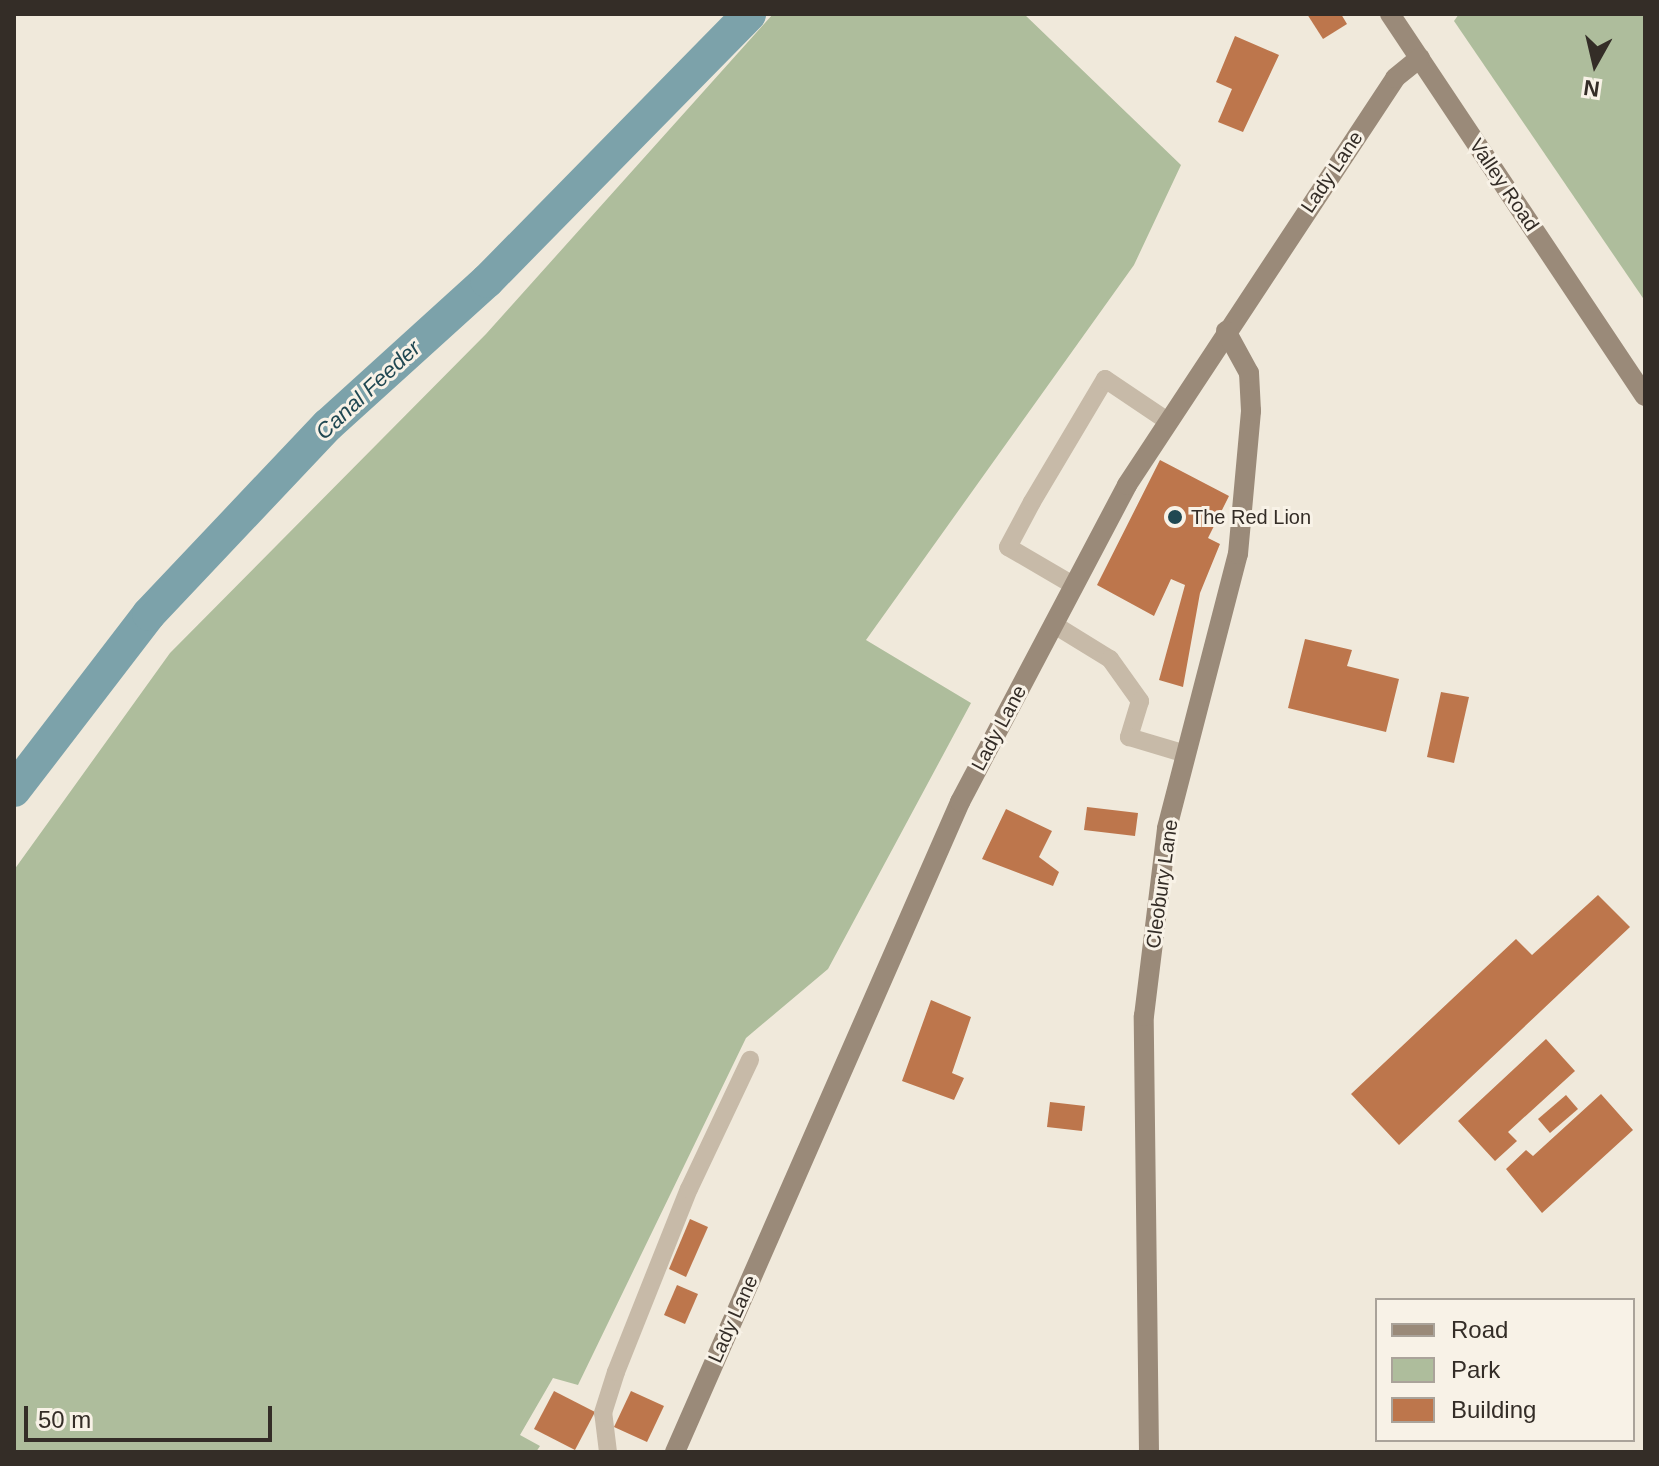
<!DOCTYPE html>
<style>
body{margin:0}
#map{position:relative;width:1659px;height:1466px;overflow:hidden;background:#f0e9db;font-family:Helvetica,sans-serif}
div>[style]{position:absolute}
.green>*{inset:0;background:#aebd9c}
.canal>*{height:34px;margin:-17px;padding:0 17px;transform-origin:17px;border-radius:17px;background:#7ca2aa}
.building>*{inset:0;background:#bd764c}
.lane>*{height:18px;margin:-9px;padding:0 9px;transform-origin:9px;border-radius:9px;background:#c7baa8}
.secondary>*{height:20px;margin:-10px;padding:0 10px;transform-origin:10px;border-radius:10px;background:#9a8a79}
.dots>*{width:22px;height:22px;translate:-50% -50%;box-sizing:border-box;border:4px solid #f8f2e7;border-radius:50%}
span{translate:-50% -50%;white-space:nowrap;text-align:center;line-height:1.15;-webkit-text-stroke:6px #f8f2e7;paint-order:stroke}
.street-label{font-size:20px;color:#342d27}
.poi-label{font-size:20px;color:#342d27}
.left{translate:0 -50%;text-align:left}
.water-label{font-size:22px;color:#204852;font-style:italic}
.frame{position:absolute;inset:0;border:16px solid #342d27;pointer-events:none}
.legend{position:absolute;left:1375px;top:1298px;width:260px;height:144px;box-sizing:border-box;background:#f8f2e7;border:2px solid #aaa39a;margin:0;padding:10px 14px;list-style:none;font-size:24px;color:#342d27}
.legend li{display:flex;align-items:center;gap:16px;height:40px}
.legend b{width:40px;border:2px solid #aaa39a}
.north{position:absolute;left:1555px;top:24px;width:80px;height:80px;-webkit-text-stroke:6px #f8f2e7;paint-order:stroke;rotate:188deg;font-size:22px;font-weight:700;line-height:32px;text-align:center;color:#342d27}
.north::after{content:'';display:block;margin:auto;width:28px;height:36px;background:#342d27;clip-path:polygon(50% 0,100% 100%,50% 72%,0 100%)}
.scale{position:absolute;left:24px;top:1406px;width:248px;height:36px;box-sizing:border-box;border:4px solid #342d27;border-top:0;padding-left:10px;font-size:24px;line-height:28px;white-space:nowrap;color:#342d27;-webkit-text-stroke:6px #f8f2e7;paint-order:stroke}
</style>
<div id="map">
<div class="green">
<i style="clip-path:polygon(773px 14px,1024px 14px,1181px 165px,1134px 265px,866px 640px,971px 703px,828px 969px,746px 1038px,578px 1385px,553px 1378px,520px 1435px,540px 1446px,536px 1452px,14px 1452px,14px 870px,170px 653px,486px 334px)"></i>
<i style="clip-path:polygon(1459px 14px,1645px 14px,1645px 301px,1454px 21px)"></i>
</div>
<div class="canal">
<i style="left:14px;top:790px;width:222px;rotate:-52.5deg"></i>
<i style="left:149px;top:614px;width:260px;rotate:-46.6deg"></i>
<i style="left:328px;top:425px;width:215px;rotate:-42.2deg"></i>
<i style="left:487px;top:281px;width:374px;rotate:-45.5deg"></i>
</div>
<div class="building">
<i style="clip-path:polygon(1307px 14px,1341px 14px,1347px 24px,1323px 39px)"></i>
<i style="clip-path:polygon(1235px 36px,1279px 55px,1243px 132px,1218px 122px,1232px 89px,1216px 82px)"></i>
<i style="clip-path:polygon(1160px 460px,1229px 496px,1208px 538px,1220px 544px,1200px 593px,1183px 687px,1159px 680px,1185px 585px,1171px 579px,1154px 616px,1097px 585px)"></i>
<i style="clip-path:polygon(1305px 639px,1352px 650px,1347px 666px,1399px 679px,1386px 732px,1288px 708px)"></i>
<i style="clip-path:polygon(1441px 692px,1469px 697px,1454px 763px,1427px 757px)"></i>
<i style="clip-path:polygon(1087px 807px,1138px 813px,1135px 836px,1084px 830px)"></i>
<i style="clip-path:polygon(1006px 809px,1052px 831px,1039px 857px,1059px 872px,1053px 886px,982px 859px)"></i>
<i style="clip-path:polygon(1598px 895px,1630px 927px,1399px 1145px,1351px 1094px,1516px 939px,1532px 955px)"></i>
<i style="clip-path:polygon(931px 1000px,971px 1017px,952px 1073px,964px 1078px,954px 1100px,902px 1081px)"></i>
<i style="clip-path:polygon(1546px 1039px,1575px 1071px,1508px 1132px,1517px 1141px,1495px 1161px,1458px 1121px)"></i>
<i style="clip-path:polygon(1601px 1094px,1633px 1130px,1542px 1213px,1506px 1169px,1526px 1150px,1533px 1156px)"></i>
<i style="clip-path:polygon(1566px 1095px,1578px 1109px,1550px 1133px,1538px 1119px)"></i>
<i style="clip-path:polygon(1050px 1102px,1085px 1106px,1082px 1131px,1047px 1127px)"></i>
<i style="clip-path:polygon(690px 1219px,708px 1227px,686px 1277px,669px 1269px)"></i>
<i style="clip-path:polygon(677px 1285px,698px 1294px,685px 1324px,664px 1315px)"></i>
<i style="clip-path:polygon(554px 1391px,595px 1412px,575px 1450px,534px 1429px)"></i>
<i style="clip-path:polygon(631px 1391px,664px 1406px,647px 1442px,614px 1427px)"></i>
</div>
<div class="lane">
<i style="left:1073px;top:585px;width:75px;rotate:-149.7deg"></i>
<i style="left:1008px;top:547px;width:51px;rotate:-61.9deg"></i>
<i style="left:1032px;top:502px;width:143px;rotate:-59.3deg"></i>
<i style="left:1105px;top:379px;width:77px;rotate:33.9deg"></i>
<i style="left:1053px;top:624px;width:67px;rotate:31.6deg"></i>
<i style="left:1110px;top:659px;width:52px;rotate:54.5deg"></i>
<i style="left:1140px;top:701px;width:38px;rotate:107deg"></i>
<i style="left:1129px;top:737px;width:59px;rotate:16.6deg"></i>
<i style="left:608px;top:1452px;width:39px;rotate:-97deg"></i>
<i style="left:603px;top:1413px;width:43px;rotate:-72.4deg"></i>
<i style="left:616px;top:1372px;width:197px;rotate:-68.3deg"></i>
<i style="left:689px;top:1189px;width:143px;rotate:-64.7deg"></i>
</div>
<div class="secondary">
<i style="left:1390px;top:14px;width:459px;rotate:56.3deg"></i>
<i style="left:675px;top:1452px;width:710px;rotate:-66.32deg"></i>
<i style="left:960px;top:802px;width:358px;rotate:-62.2deg"></i>
<i style="left:1127px;top:485px;width:487px;rotate:-56.6deg"></i>
<i style="left:1395px;top:78px;width:32px;rotate:-39deg"></i>
<i style="left:1149px;top:1452px;width:436px;rotate:-90.7deg"></i>
<i style="left:1144px;top:1016px;width:189px;rotate:-83deg"></i>
<i style="left:1167px;top:828px;width:283px;rotate:-75.5deg"></i>
<i style="left:1238px;top:554px;width:144px;rotate:-84.8deg"></i>
<i style="left:1251px;top:411px;width:38px;rotate:-93deg"></i>
<i style="left:1249px;top:373px;width:48px;rotate:-118.7deg"></i>
</div>
<div class="dots">
<i style="left:1175px;top:517px;background:#204852"></i>
</div>
<div class="street-label">
<span style="left:1332px;top:172px;rotate:-56deg">Lady Lane</span>
<span style="left:1504px;top:185px;rotate:56deg">Valley Road</span>
<span style="left:999px;top:728px;rotate:-62deg">Lady Lane</span>
<span style="left:1162px;top:884px;rotate:-82deg">Cleobury Lane</span>
<span style="left:733px;top:1319px;rotate:-66deg">Lady Lane</span>
</div>
<div class="poi-label">
<span class="left" style="left:1191px;top:517px">The Red Lion</span>
</div>
<div class="water-label">
<span style="left:368px;top:390px;rotate:-43deg">Canal Feeder</span>
</div>
<div class="frame"></div>
<ul class="legend">
<li><b style="height:10px;background:#9a8a79"></b>Road</li>
<li><b style="height:22px;background:#aebd9c"></b>Park</li>
<li><b style="height:22px;background:#bd764c"></b>Building</li>
</ul>
<div class="north">N</div>
<div class="scale">50 m</div>
</div>
